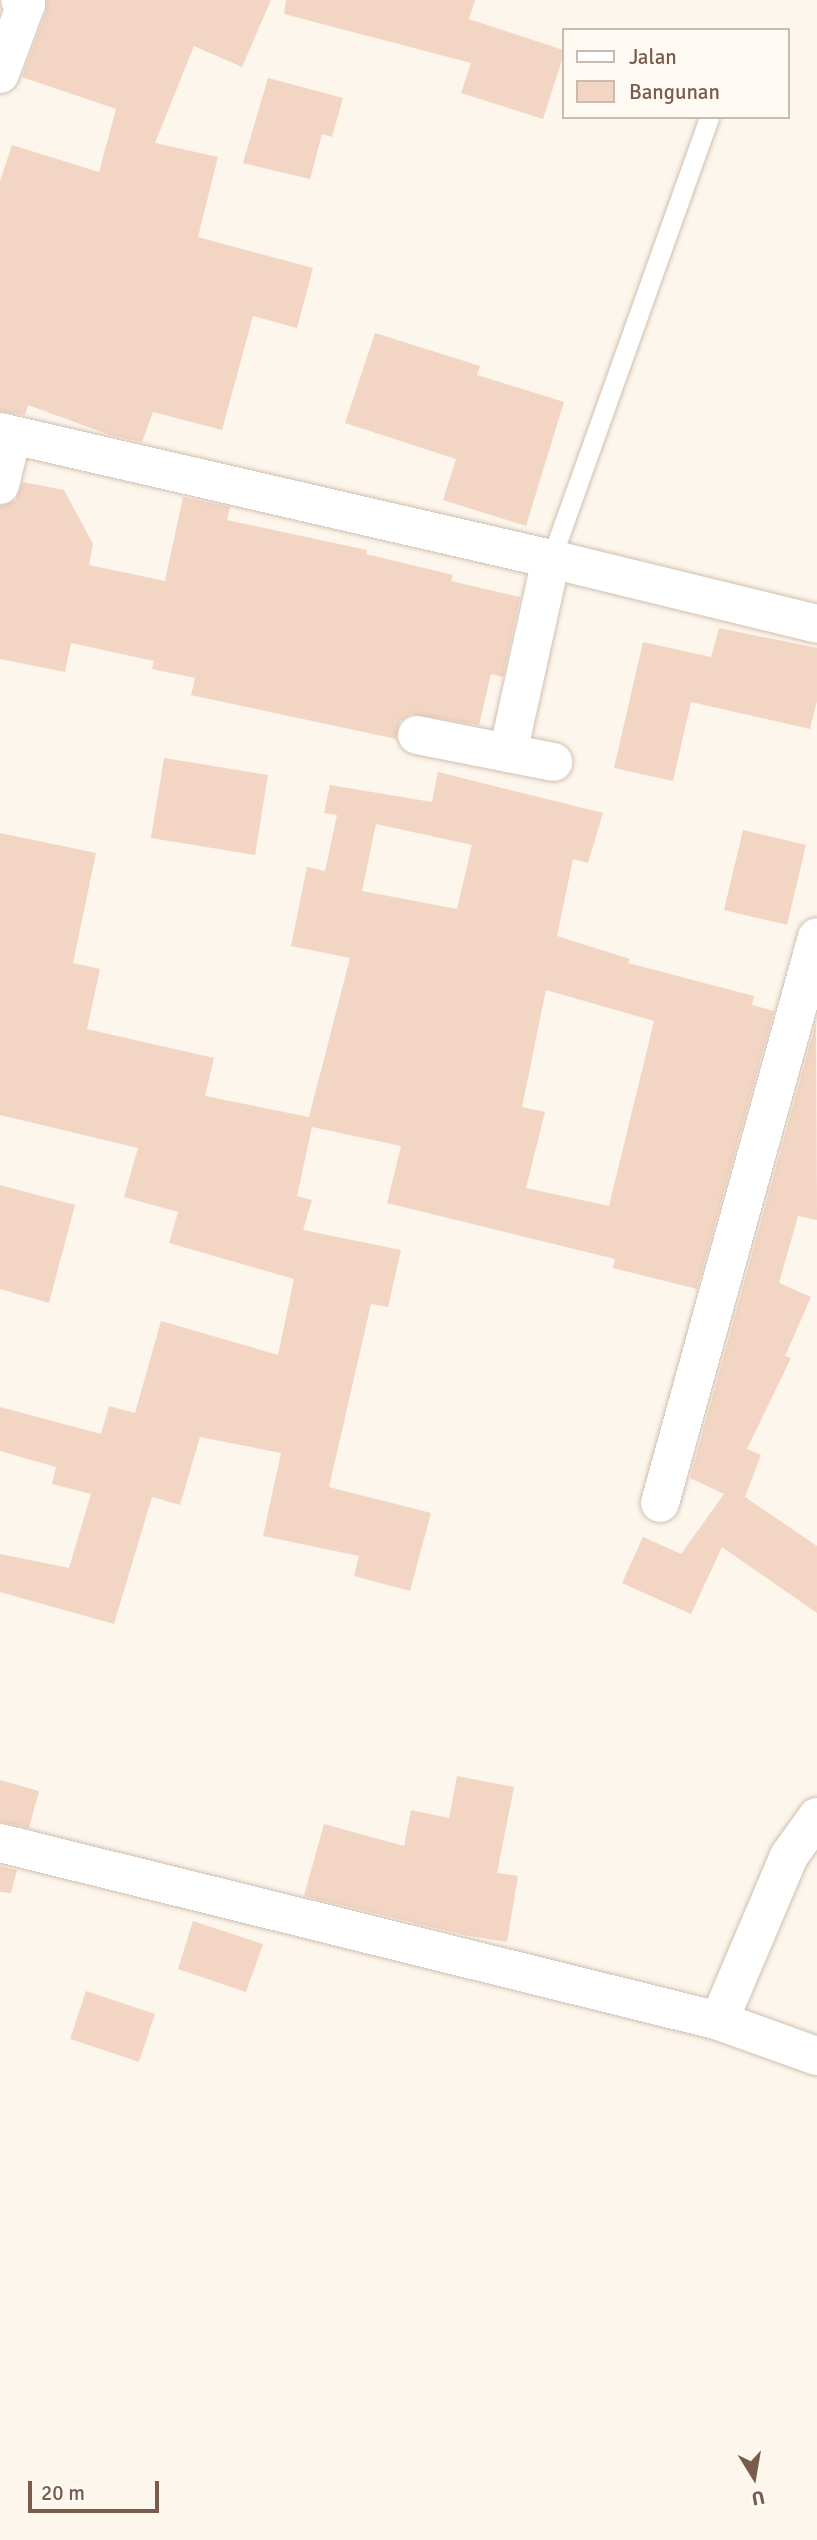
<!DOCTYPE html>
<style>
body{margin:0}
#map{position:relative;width:817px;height:2540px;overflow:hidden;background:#fdf6ec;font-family:Signika,sans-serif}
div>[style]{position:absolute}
.building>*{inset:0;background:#f3d5c3}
.roads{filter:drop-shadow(0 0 2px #d1beb0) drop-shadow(0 0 2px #d1beb0)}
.service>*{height:19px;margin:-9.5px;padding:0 9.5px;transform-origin:9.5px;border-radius:9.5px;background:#fff}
.minor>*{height:38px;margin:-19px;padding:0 19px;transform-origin:19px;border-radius:19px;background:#fff}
.tertiary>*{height:38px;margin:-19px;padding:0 19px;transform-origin:19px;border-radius:19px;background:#fff}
span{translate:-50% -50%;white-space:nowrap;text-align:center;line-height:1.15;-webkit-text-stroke:5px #fffaf3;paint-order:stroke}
.legend{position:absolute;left:562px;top:28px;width:228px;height:91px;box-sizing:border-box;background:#fffaf3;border:2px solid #cabbb1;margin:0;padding:9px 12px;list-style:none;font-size:21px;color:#7a5c4d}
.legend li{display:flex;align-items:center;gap:14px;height:35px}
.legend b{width:35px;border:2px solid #cabbb1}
.north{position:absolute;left:719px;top:2442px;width:70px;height:70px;-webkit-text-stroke:5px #fffaf3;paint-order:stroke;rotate:169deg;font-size:19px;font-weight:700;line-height:28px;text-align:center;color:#7a5c4d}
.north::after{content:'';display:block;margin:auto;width:24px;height:32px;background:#7a5c4d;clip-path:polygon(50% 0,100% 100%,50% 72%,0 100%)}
.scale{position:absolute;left:28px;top:2481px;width:131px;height:32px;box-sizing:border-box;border:4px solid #7a5c4d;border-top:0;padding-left:9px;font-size:21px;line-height:24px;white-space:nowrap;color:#7a5c4d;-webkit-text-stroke:5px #fffaf3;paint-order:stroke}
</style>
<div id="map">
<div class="building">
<i style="clip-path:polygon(47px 0,271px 0,242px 67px,194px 46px,155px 143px,218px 157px,198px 237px,313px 268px,297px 328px,253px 316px,222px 430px,153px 412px,142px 442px,113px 436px,28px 405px,25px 415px,0 411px,0 181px,12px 145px,99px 172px,116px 109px,22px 77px,46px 12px)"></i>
<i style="clip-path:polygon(286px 0,475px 0,469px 19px,563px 50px,563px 57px,543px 119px,461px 93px,471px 63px,284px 14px)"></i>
<i style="clip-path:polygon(268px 78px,343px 98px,332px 137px,322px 134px,310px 179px,243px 163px)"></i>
<i style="clip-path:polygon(375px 333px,480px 366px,477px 375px,564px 402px,526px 526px,443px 500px,456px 459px,345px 423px)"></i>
<i style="clip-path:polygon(23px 482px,64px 490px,93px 544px,89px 565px,165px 581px,183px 497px,230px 507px,227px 520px,367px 550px,366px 554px,453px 575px,451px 581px,520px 597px,503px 677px,491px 674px,479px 725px,411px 714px,400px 721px,396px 739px,191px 695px,195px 678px,152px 669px,154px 661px,71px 643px,65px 672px,0 659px,0 506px,15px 501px)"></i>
<i style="clip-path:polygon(719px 628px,817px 648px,817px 701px,810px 729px,691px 702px,673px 781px,614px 768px,643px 642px,711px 657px)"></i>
<i style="clip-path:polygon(164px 758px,268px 775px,255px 855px,151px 838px)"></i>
<i style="clip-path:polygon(evenodd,438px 772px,603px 813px,588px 863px,573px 859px,557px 936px,630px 959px,628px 963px,754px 996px,752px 1005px,774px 1011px,697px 1289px,613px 1268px,615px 1259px,387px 1203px,401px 1146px,312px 1127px,297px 1196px,312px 1200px,303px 1230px,401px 1250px,388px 1307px,371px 1304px,329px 1487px,431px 1513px,410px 1591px,354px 1576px,359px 1556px,263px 1536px,281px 1453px,200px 1437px,180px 1505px,152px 1497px,114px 1624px,0 1592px,0 1554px,69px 1568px,91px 1494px,52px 1484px,56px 1467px,0 1451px,0 1407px,101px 1434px,109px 1406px,135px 1413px,161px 1321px,278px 1355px,294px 1279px,169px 1243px,178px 1212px,124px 1197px,138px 1148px,0 1115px,0 833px,96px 853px,73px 963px,100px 969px,87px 1029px,214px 1058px,205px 1096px,309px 1117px,350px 958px,291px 946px,307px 867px,325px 871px,337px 815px,324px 813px,330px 785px,432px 802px,438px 772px,376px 824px,472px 845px,457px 909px,362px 891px,376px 824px,438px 772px,546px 990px,654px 1021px,609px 1206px,526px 1188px,545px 1112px,522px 1107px,546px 990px)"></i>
<i style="clip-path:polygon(743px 830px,806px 845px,787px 925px,724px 910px)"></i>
<i style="clip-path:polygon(816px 1023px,817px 1220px,798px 1216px,779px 1283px,811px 1297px,785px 1356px,791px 1358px,747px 1449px,761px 1455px,745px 1497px,817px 1546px,817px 1613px,722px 1547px,691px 1614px,622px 1583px,643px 1537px,681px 1554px,724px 1494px,690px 1478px)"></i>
<i style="clip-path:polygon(0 1185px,75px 1205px,49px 1303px,0 1289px)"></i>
<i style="clip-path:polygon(457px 1776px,514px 1787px,497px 1873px,518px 1876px,507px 1942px,464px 1935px,304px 1896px,324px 1824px,404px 1846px,411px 1810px,449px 1818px)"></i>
<i style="clip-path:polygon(0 1780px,39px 1791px,29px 1828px,0 1822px)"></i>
<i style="clip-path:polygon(0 1866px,17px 1870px,11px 1893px,0 1892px)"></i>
<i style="clip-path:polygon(193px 1921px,263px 1944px,246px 1992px,178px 1969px)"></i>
<i style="clip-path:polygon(86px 1991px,155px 2014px,139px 2062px,70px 2039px)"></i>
</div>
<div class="roads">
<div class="service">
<i style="left:551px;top:559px;width:469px;rotate:-70.3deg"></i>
</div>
<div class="minor">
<i style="left:0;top:74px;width:75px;rotate:-69.6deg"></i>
<i style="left:26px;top:4px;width:7px;rotate:-146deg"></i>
<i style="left:0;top:485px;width:50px;rotate:-76.2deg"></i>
<i style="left:417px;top:735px;width:139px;rotate:11.2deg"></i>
<i style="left:508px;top:753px;width:199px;rotate:-77.5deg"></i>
<i style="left:660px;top:1503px;width:587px;rotate:-74.5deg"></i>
<i style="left:0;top:1843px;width:741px;rotate:13.9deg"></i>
<i style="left:719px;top:2021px;width:104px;rotate:19.7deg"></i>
<i style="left:719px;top:2021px;width:179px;rotate:-67deg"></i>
<i style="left:789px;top:1856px;width:48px;rotate:-54.3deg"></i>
</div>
<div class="tertiary">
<i style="left:0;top:432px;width:565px;rotate:12.98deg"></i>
<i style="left:551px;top:559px;width:274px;rotate:13.7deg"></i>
</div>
</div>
<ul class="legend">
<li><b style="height:9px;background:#fff"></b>Jalan</li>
<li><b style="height:19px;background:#f3d5c3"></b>Bangunan</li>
</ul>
<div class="north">U</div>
<div class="scale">20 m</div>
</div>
